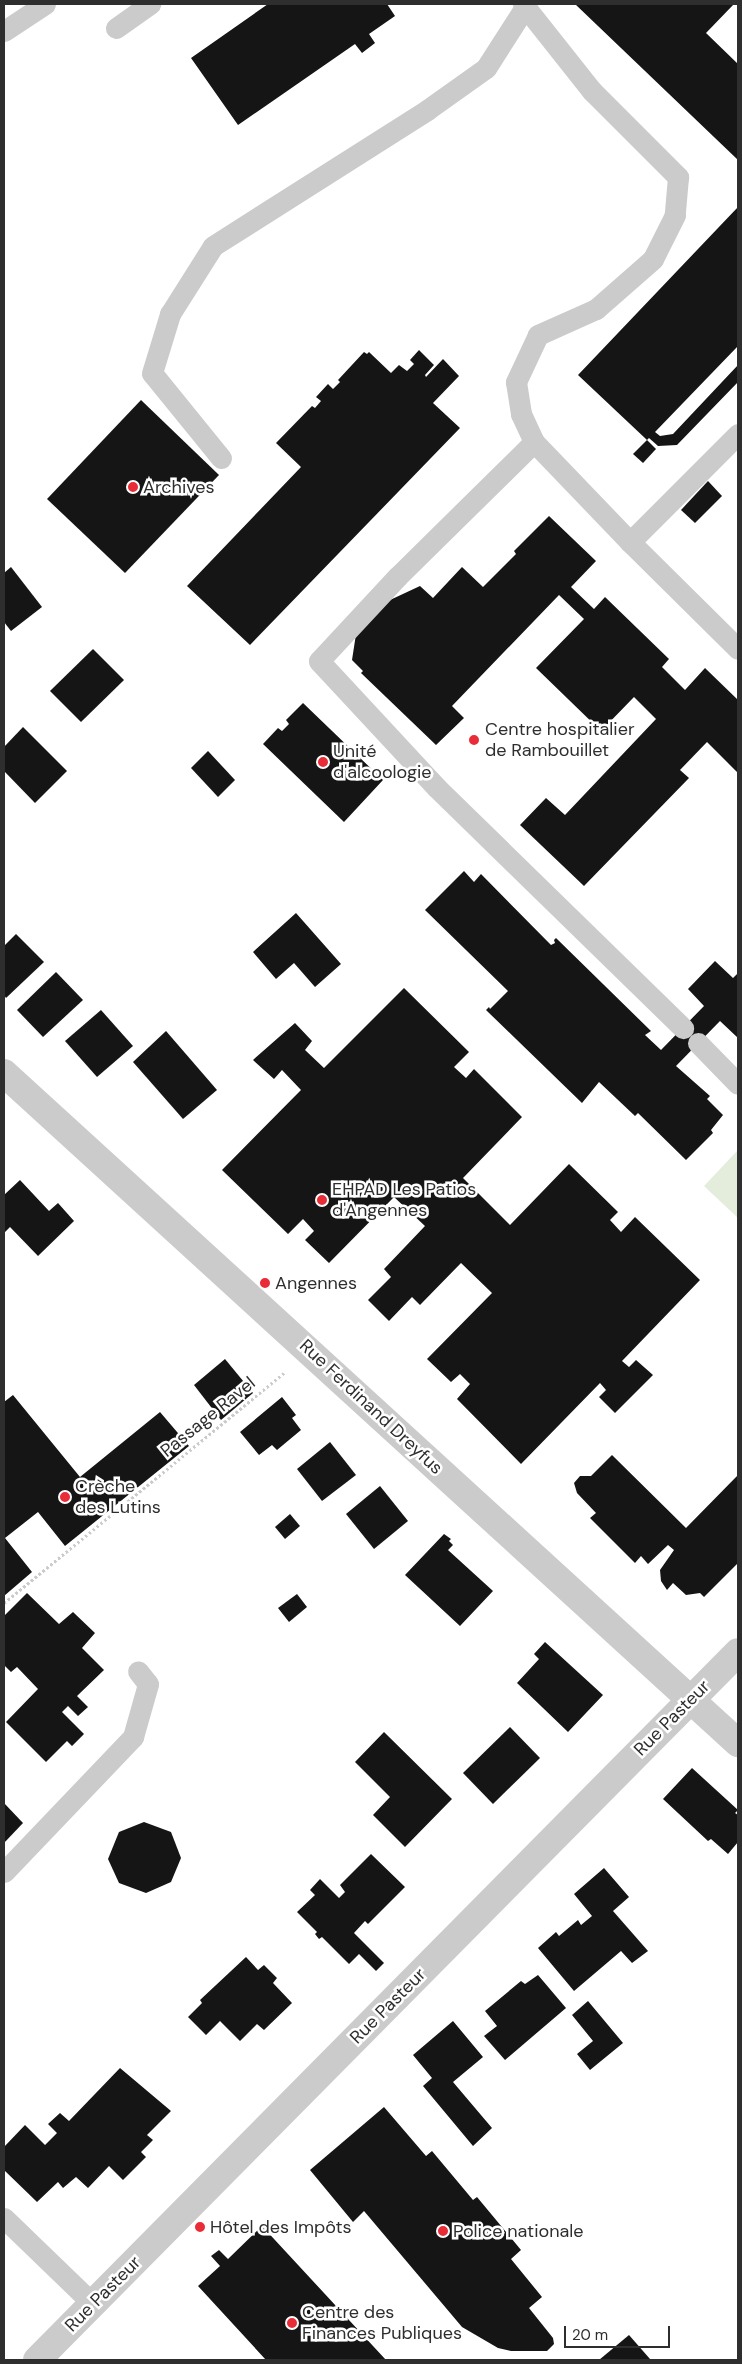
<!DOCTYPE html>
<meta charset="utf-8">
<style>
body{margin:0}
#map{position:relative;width:742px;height:2364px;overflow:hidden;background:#fff;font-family:"DM Sans",sans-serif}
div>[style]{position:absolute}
.green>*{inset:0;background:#e4ecdb}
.building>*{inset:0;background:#151515}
.path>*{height:3px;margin-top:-1.5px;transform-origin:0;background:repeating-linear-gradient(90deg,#cbcbcb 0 2.5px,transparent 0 5px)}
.service>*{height:21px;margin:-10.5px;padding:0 10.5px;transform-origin:10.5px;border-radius:10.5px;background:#cbcbcb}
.minor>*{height:28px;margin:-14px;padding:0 14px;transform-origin:14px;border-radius:14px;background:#cbcbcb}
.tertiary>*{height:28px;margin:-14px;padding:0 14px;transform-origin:14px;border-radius:14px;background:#cbcbcb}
.dots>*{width:14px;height:14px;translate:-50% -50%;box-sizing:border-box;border:2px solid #fff;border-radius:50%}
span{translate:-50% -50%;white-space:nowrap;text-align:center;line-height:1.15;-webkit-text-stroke:5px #fff;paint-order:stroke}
.poi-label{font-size:18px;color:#2e2e2e}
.left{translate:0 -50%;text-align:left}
.street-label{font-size:18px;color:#2e2e2e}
.frame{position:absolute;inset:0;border:5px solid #2e2e2e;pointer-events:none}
.scale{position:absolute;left:564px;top:2326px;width:106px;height:22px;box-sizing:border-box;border:2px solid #2e2e2e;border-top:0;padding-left:6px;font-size:15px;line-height:18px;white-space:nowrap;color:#2e2e2e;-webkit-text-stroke:4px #fff;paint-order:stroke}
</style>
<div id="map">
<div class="green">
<i style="clip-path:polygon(738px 1150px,738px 1218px,704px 1186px)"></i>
</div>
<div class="building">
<i style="clip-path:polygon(268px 4px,387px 4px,395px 16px,369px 34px,375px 43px,362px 53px,355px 44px,238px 125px,191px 58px)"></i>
<i style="clip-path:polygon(575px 4px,734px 4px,706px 33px,738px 64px,738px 160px)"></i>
<i style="clip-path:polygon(738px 207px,738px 346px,655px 432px,660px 436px,673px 434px,738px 365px,738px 382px,677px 445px,658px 446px,649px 438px,647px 440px,578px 375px)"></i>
<i style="clip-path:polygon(419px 350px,434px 365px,425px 375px,426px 377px,443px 359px,459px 376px,433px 403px,460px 428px,250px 645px,187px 586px,301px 467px,276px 443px,312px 406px,315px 408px,321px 401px,316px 397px,328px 384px,333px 389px,340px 382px,338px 380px,364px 352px,367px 354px,369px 352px,391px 373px,399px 365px,407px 371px,414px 364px,410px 360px)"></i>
<i style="clip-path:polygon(141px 400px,219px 475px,125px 573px,47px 499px)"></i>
<i style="clip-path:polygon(647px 440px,656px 449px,643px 463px,633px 454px)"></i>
<i style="clip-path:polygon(708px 481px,722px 496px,695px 523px,681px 510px)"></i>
<i style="clip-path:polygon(549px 516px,596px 561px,571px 587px,594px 609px,605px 597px,669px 659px,662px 667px,685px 690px,705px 668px,738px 700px,738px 773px,707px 742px,680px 770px,689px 778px,584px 886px,520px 825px,546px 798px,565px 815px,656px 719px,634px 697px,601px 731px,536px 668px,584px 619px,559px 595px,452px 706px,464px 718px,436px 745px,361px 673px,363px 671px,352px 660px,356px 634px,390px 600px,420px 586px,433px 598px,462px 567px,483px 587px,516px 554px,514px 551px)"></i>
<i style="clip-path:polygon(11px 567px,42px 607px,11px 631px,4px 622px,4px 573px)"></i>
<i style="clip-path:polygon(93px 649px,124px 680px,81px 722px,50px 691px)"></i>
<i style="clip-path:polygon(303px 703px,383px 780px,344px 822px,263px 744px,278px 728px,282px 731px,289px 724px,286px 720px)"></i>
<i style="clip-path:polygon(23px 727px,67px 771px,35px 803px,4px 771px,4px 747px)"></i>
<i style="clip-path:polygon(208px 751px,235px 780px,218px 797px,191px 768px)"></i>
<i style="clip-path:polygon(464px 871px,474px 882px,481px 874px,551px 945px,555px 943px,554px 940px,556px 938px,651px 1031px,645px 1035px,661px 1050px,704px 1006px,688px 989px,715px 961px,733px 978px,738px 973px,738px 1038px,720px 1021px,676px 1066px,710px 1096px,707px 1099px,723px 1115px,711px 1130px,713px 1133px,686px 1160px,638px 1113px,635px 1116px,599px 1082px,582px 1103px,486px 1010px,489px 1007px,490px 1009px,508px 991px,425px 910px)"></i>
<i style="clip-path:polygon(296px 913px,341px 964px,315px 987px,294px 963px,276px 979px,253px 952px)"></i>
<i style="clip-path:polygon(16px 934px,44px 962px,6px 998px,4px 995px,4px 946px)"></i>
<i style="clip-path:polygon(56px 972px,83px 1000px,43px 1037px,17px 1010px)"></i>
<i style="clip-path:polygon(404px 988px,469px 1052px,454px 1067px,466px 1078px,474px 1069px,522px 1117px,463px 1178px,510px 1225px,569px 1164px,618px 1212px,610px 1220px,621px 1232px,635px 1217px,700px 1280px,622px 1361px,629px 1367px,636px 1360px,653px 1375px,615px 1413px,599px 1397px,606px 1390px,600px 1383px,521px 1464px,457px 1399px,470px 1384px,460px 1374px,451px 1382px,427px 1359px,492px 1293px,461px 1263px,420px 1305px,412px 1297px,389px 1321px,368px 1300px,391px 1277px,384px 1269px,425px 1226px,394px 1197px,329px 1263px,305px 1240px,314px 1231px,303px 1219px,288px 1234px,222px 1170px,301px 1090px,282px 1070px,274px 1079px,253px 1060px,295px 1023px,312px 1041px,305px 1050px,324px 1068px)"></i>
<i style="clip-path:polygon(101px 1010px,133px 1046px,97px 1077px,65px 1041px)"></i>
<i style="clip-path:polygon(166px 1031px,217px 1090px,183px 1119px,133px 1062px)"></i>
<i style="clip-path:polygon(20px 1180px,49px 1211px,58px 1203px,74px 1221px,38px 1256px,10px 1227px,4px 1233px,4px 1195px)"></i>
<i style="clip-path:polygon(225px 1359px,253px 1393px,221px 1420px,194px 1385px)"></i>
<i style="clip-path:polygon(13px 1395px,80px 1477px,160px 1412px,189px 1446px,65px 1546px,38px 1512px,5px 1538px,32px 1572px,4px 1596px,4px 1402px)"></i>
<i style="clip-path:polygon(282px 1397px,296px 1415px,292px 1418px,301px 1430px,277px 1450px,272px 1445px,259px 1455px,240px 1432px)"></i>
<i style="clip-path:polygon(330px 1442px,356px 1475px,322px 1501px,297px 1469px)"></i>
<i style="clip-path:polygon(612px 1455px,686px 1528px,738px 1475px,738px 1563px,704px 1597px,700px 1593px,686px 1595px,673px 1583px,667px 1590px,661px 1581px,660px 1570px,674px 1550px,668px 1545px,648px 1564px,641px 1556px,635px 1563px,590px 1518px,596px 1513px,577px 1493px,574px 1483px,580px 1476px,591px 1476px)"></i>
<i style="clip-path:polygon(380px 1486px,408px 1521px,374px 1549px,346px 1514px)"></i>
<i style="clip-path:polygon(290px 1514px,300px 1526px,285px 1539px,275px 1527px)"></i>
<i style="clip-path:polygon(444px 1534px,451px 1539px,449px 1541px,453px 1545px,448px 1550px,493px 1591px,460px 1626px,405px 1575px)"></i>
<i style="clip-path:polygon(27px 1593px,59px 1624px,73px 1612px,95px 1633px,82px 1648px,104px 1670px,77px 1696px,88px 1707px,78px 1716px,68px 1706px,62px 1712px,84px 1734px,72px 1746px,67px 1741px,46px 1762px,6px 1722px,38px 1689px,17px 1667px,11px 1672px,4px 1665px,4px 1616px)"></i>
<i style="clip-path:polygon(297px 1594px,307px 1607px,289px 1622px,278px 1608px)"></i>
<i style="clip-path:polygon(545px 1642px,603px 1695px,568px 1732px,517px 1683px,539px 1659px,534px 1654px)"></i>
<i style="clip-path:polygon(510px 1727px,540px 1758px,493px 1804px,463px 1773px)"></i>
<i style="clip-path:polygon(384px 1732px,452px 1799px,405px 1847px,373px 1815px,390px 1797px,355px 1762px)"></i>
<i style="clip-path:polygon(692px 1768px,738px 1810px,735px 1813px,738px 1815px,738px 1842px,728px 1854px,711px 1839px,708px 1841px,663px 1799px)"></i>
<i style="clip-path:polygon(4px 1803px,23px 1823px,4px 1843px)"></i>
<i style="clip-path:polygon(144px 1822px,171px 1832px,181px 1858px,171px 1882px,146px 1893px,119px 1883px,108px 1859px,119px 1832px)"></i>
<i style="clip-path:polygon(371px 1854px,405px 1887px,368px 1924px,365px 1921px,354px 1933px,384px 1963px,376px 1971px,359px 1954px,349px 1964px,322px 1937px,319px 1939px,315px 1934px,317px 1932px,297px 1912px,315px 1895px,310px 1890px,320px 1879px,339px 1898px,345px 1892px,340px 1885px)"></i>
<i style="clip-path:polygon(604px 1868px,629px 1897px,613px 1911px,648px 1951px,632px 1963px,621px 1951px,574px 1991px,538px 1948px,556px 1932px,559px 1936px,578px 1920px,581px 1925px,592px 1916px,574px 1894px)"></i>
<i style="clip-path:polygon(246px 1957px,258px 1970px,264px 1965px,277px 1978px,273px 1983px,292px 2003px,264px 2030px,257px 2024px,240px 2041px,220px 2021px,206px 2035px,188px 2017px,202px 2003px,200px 2000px)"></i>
<i style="clip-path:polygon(538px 1975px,566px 2008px,505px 2060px,484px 2036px,497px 2026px,485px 2011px,521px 1981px,525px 1984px)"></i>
<i style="clip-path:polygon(588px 2001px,623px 2043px,590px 2070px,577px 2054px,593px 2041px,572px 2015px)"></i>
<i style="clip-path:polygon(453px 2021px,483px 2057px,453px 2082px,492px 2128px,473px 2146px,423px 2086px,432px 2078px,413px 2055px)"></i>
<i style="clip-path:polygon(120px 2068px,171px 2111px,147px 2135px,153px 2140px,141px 2152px,146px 2157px,123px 2180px,109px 2166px,88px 2188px,76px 2177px,63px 2188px,58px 2182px,37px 2202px,4px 2170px,4px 2147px,25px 2125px,45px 2145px,57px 2133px,48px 2124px,60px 2113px,69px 2121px)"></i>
<i style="clip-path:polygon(384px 2107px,426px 2156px,432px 2151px,473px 2200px,477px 2197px,521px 2250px,511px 2259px,542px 2297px,529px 2308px,553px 2338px,554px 2344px,547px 2351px,511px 2351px,498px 2348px,462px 2327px,364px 2211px,353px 2222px,310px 2170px)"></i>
<i style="clip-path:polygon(262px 2226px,386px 2360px,266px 2360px,198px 2286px,220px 2266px,211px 2256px,219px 2250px,228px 2259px)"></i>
<i style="clip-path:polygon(629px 2335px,650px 2359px,599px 2360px)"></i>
</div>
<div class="path">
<i style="left:4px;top:1603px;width:364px;rotate:-39.4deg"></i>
</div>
<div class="service">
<i style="left:523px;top:4px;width:111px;rotate:51.6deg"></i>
<i style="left:592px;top:91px;width:122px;rotate:45deg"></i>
<i style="left:678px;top:177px;width:38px;rotate:95deg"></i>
<i style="left:675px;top:215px;width:49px;rotate:116.6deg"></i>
<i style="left:653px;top:259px;width:76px;rotate:138.7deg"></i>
<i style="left:596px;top:309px;width:64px;rotate:155.9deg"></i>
<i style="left:538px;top:335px;width:52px;rotate:115.1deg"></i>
<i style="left:516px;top:382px;width:32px;rotate:81deg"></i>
<i style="left:521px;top:414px;width:31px;rotate:65deg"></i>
<i style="left:116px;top:28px;width:42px;rotate:-35.2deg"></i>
<i style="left:4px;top:31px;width:49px;rotate:-33.4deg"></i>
<i style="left:738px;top:434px;width:153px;rotate:135deg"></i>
<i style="left:630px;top:542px;width:152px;rotate:44.7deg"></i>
<i style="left:221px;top:458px;width:109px;rotate:-129.1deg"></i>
<i style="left:152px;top:373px;width:62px;rotate:-73deg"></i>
<i style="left:170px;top:314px;width:80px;rotate:-57.7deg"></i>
<i style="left:213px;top:246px;width:254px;rotate:-32.4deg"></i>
<i style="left:427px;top:110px;width:72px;rotate:-35.4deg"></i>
<i style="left:486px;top:68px;width:72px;rotate:-57.4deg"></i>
<i style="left:630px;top:542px;width:139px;rotate:-133.8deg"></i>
<i style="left:534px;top:442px;width:191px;rotate:135.4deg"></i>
<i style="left:398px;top:576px;width:116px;rotate:132.9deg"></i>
<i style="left:319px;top:661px;width:173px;rotate:47.1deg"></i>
<i style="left:437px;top:788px;width:344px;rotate:44.3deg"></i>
<i style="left:698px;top:1043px;width:57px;rotate:45.7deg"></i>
<i style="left:4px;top:1872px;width:187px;rotate:-46.3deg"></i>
<i style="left:133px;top:1737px;width:55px;rotate:-74.2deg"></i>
<i style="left:148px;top:1684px;width:16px;rotate:-128deg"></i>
<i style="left:4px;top:2218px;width:124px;rotate:44deg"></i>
</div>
<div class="minor">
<i style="left:37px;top:2360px;width:996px;rotate:-45.28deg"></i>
</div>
<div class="tertiary">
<i style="left:4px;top:1073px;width:994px;rotate:42.39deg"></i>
</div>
<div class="dots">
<i style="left:133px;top:487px;background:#e82d38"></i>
<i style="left:474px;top:740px;background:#e82d38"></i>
<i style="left:323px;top:762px;background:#e82d38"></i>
<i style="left:322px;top:1200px;background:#e82d38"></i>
<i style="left:265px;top:1283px;background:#e82d38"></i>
<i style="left:65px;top:1497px;background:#e82d38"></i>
<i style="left:200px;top:2227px;background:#e82d38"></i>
<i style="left:443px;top:2231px;background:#e82d38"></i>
<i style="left:292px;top:2323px;background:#e82d38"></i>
</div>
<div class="poi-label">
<span class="left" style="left:143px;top:487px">Archives</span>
<span class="left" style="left:485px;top:740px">Centre hospitalier<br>de Rambouillet</span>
<span class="left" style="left:333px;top:762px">Unité<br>d'alcoologie</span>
<span class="left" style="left:332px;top:1200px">EHPAD Les Patios<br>d'Angennes</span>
<span class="left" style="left:275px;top:1283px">Angennes</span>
<span class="left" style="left:75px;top:1497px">Crèche<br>des Lutins</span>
<span class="left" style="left:210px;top:2227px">Hôtel des Impôts</span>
<span class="left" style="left:453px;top:2231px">Police nationale</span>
<span class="left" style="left:302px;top:2323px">Centre des<br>Finances Publiques</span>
</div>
<div class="street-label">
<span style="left:371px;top:1407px;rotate:43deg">Rue Ferdinand Dreyfus</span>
<span style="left:208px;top:1417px;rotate:-39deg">Passage Ravel</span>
<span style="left:672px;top:1718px;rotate:-45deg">Rue Pasteur</span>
<span style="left:388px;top:2006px;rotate:-45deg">Rue Pasteur</span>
<span style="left:103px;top:2294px;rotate:-45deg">Rue Pasteur</span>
</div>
<div class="frame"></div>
<div class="scale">20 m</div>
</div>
